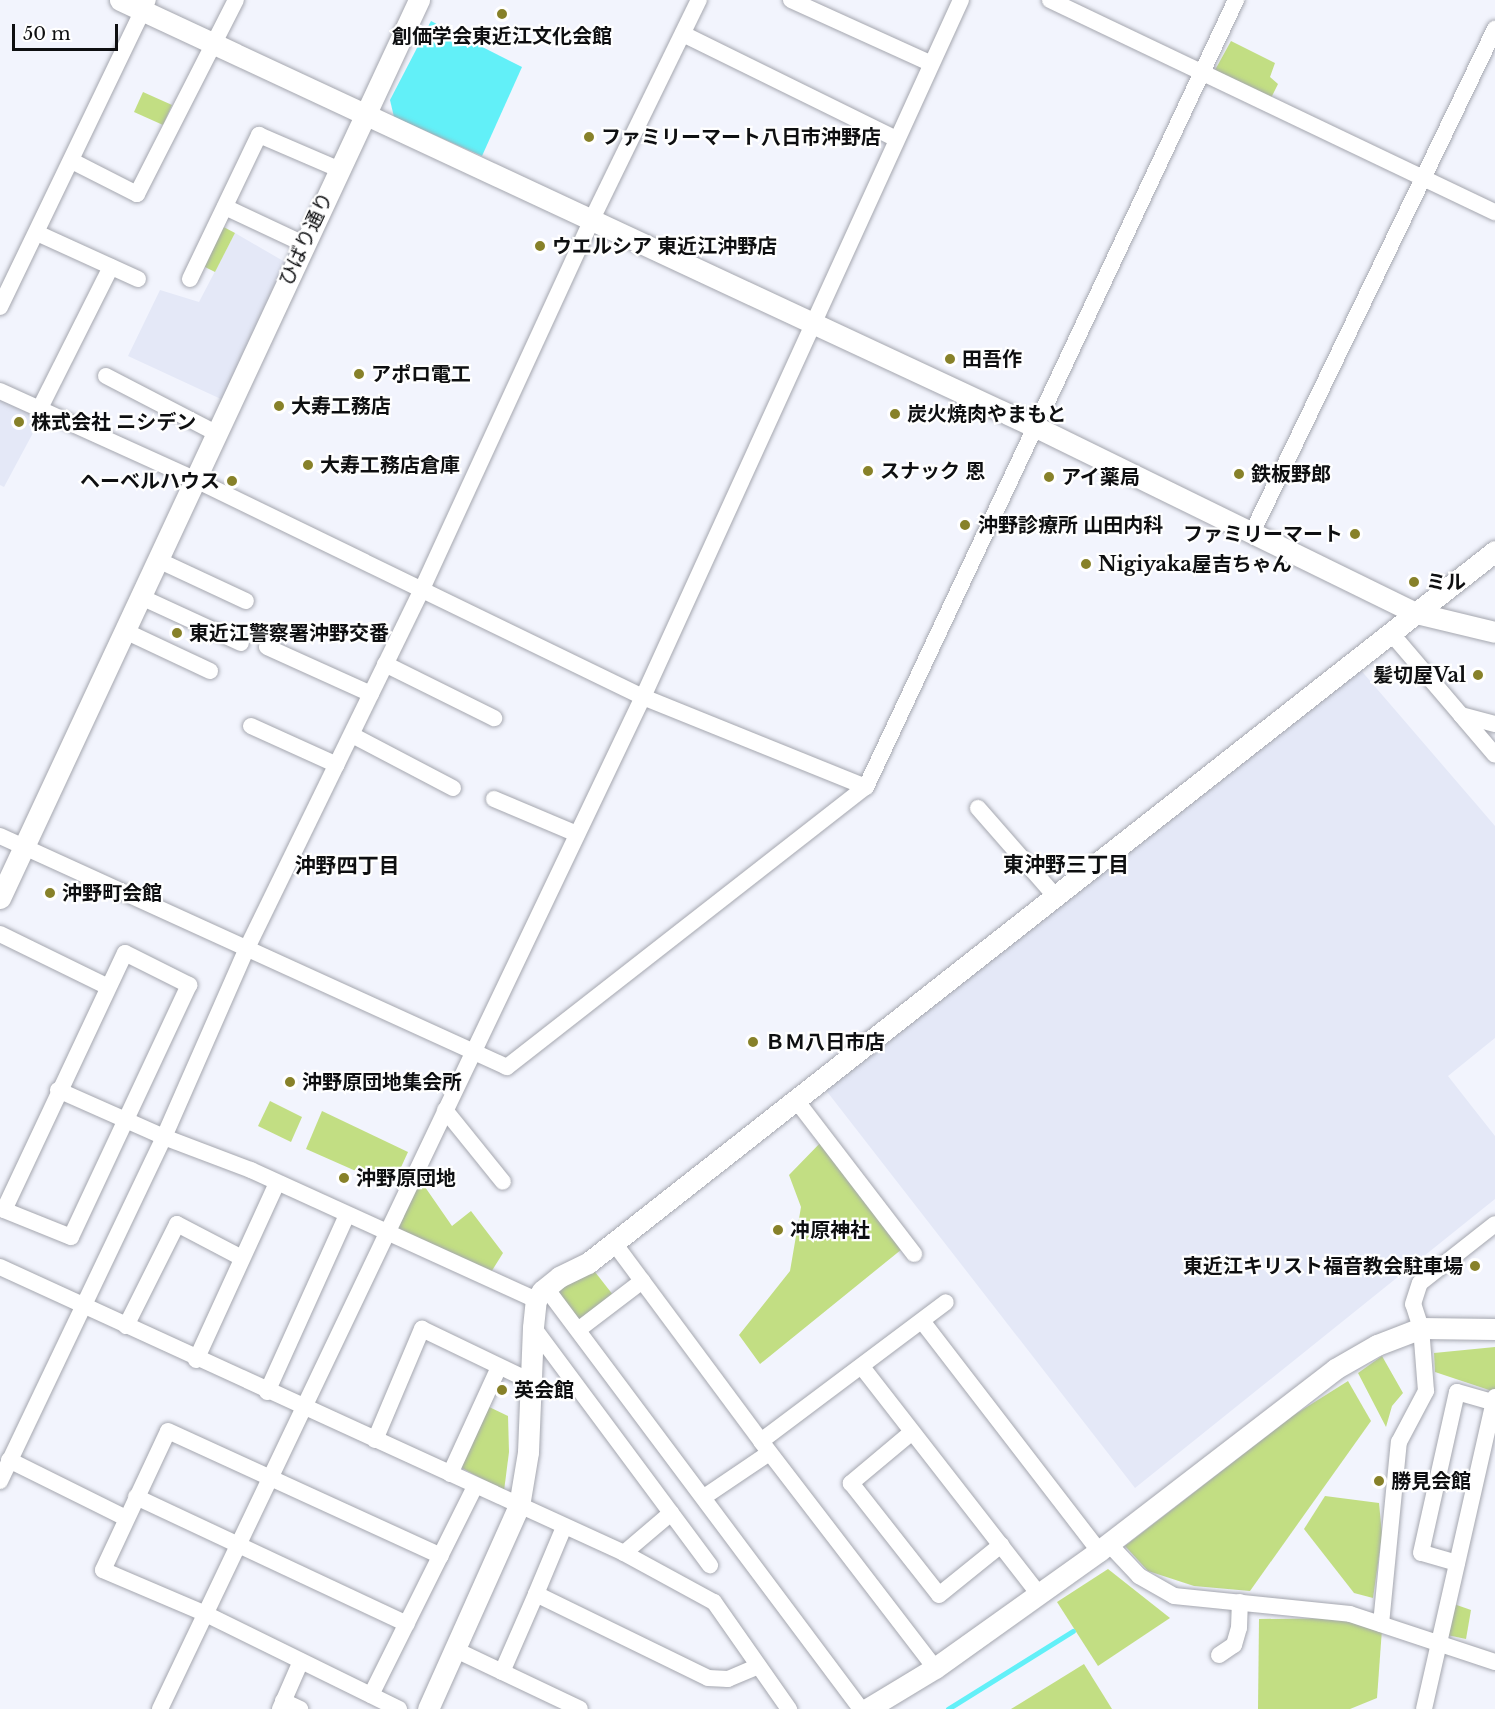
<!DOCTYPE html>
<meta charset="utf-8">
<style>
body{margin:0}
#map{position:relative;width:1495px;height:1709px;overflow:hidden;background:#f2f4fd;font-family:"Libre Baskerville","Noto Sans JP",serif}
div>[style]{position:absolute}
.built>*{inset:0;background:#e4e8f7}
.green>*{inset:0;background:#c2de83}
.water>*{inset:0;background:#62f0f8}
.stream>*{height:4.5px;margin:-2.25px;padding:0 2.25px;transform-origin:2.25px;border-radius:2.25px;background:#62f0f8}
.roads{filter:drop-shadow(0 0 2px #a5a7af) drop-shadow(0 0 2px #a5a7af)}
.minor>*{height:16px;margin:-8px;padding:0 8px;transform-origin:8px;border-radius:8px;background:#fff}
.tertiary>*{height:21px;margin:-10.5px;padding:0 10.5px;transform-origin:10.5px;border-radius:10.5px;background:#fff}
.dots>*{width:16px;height:16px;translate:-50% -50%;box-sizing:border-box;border:3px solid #fff;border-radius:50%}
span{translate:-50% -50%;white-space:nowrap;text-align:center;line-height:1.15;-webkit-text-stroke:4.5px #fff;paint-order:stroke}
.poi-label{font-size:20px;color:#0e0f11;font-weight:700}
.left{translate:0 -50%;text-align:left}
.right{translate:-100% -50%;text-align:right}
.street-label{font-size:20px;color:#0e0f11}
.neighbourhood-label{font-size:21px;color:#0e0f11;font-weight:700}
.scale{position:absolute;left:12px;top:24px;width:106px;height:27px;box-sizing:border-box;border:3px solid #0e0f11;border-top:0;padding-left:8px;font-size:18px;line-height:21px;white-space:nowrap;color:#0e0f11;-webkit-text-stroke:4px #fff;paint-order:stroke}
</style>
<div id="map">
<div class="built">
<i style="clip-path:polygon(235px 233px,285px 262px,223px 400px,128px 356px,160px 290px,199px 302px)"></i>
<i style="clip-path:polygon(0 400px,41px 418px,4px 487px,0 485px)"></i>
<i style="clip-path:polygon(1359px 668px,1495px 826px,1495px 1038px,1448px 1076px,1495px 1136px,1495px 1199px,1135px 1488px,825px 1089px)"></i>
</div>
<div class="green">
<i style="clip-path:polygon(1231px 41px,1275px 63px,1270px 77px,1278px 84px,1271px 98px,1215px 70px)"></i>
<i style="clip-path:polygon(143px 92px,172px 105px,163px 125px,134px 112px)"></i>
<i style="clip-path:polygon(218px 224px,235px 233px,215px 272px,201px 265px)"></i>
<i style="clip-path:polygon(270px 1101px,302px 1117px,291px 1142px,258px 1126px)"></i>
<i style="clip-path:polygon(322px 1111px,408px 1152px,392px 1187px,306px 1149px)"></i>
<i style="clip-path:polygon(825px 1138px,907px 1245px,760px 1364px,739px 1335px,790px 1271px,801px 1207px,789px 1175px)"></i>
<i style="clip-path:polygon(416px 1174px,452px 1226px,471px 1211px,503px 1253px,488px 1277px,388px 1232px)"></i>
<i style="clip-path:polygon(588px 1263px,617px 1300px,578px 1330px,546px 1288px)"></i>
<i style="clip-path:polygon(1495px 1347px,1495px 1392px,1435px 1372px,1434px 1353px)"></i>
<i style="clip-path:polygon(1382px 1356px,1403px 1393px,1392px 1406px,1386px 1427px,1358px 1373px)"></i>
<i style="clip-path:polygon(1348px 1381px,1371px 1421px,1250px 1591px,1194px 1586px,1148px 1571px,1125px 1546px,1294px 1415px)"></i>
<i style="clip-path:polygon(485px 1405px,508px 1416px,509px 1452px,504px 1491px,460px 1467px)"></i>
<i style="clip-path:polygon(1325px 1496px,1379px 1503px,1382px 1535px,1373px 1598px,1354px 1593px,1304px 1529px)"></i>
<i style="clip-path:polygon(1108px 1569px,1170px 1618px,1098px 1666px,1057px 1602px)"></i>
<i style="clip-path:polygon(1451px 1603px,1471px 1610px,1466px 1639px,1447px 1635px)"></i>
<i style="clip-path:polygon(1350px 1618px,1382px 1629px,1377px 1698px,1350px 1709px,1258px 1709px,1259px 1619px)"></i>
<i style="clip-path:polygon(1084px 1664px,1112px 1709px,1011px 1709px)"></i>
</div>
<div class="water">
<i style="clip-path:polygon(431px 21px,522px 67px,482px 156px,394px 117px,390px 100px)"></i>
</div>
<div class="stream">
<i style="left:948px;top:1709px;width:147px;rotate:-32deg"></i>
</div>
<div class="roads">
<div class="minor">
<i style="left:791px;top:0;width:153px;rotate:24.4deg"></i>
<i style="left:1050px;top:0;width:493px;rotate:25.5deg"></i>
<i style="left:683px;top:34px;width:237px;rotate:26.2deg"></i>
<i style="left:72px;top:161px;width:73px;rotate:26.9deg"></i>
<i style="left:137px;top:194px;width:218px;rotate:-63deg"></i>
<i style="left:225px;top:207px;width:87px;rotate:25.1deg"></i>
<i style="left:37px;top:233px;width:111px;rotate:24.5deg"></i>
<i style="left:190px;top:279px;width:160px;rotate:-64.4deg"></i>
<i style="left:259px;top:135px;width:86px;rotate:23.3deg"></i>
<i style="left:0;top:307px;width:341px;rotate:-64.3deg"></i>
<i style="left:106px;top:376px;width:126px;rotate:27.4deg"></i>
<i style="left:0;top:391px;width:215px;rotate:24.4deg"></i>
<i style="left:196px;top:480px;width:497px;rotate:25.9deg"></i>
<i style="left:643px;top:697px;width:240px;rotate:22deg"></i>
<i style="left:39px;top:410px;width:160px;rotate:-63.3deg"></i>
<i style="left:1251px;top:535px;width:562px;rotate:-64.26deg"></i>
<i style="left:158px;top:560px;width:97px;rotate:25deg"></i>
<i style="left:141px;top:597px;width:110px;rotate:24.7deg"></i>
<i style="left:125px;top:631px;width:94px;rotate:25.2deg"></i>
<i style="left:1391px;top:633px;width:108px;rotate:49.5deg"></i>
<i style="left:1461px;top:715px;width:35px;rotate:15deg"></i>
<i style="left:267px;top:647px;width:114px;rotate:24.3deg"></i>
<i style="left:385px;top:664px;width:122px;rotate:26.4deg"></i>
<i style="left:1461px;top:715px;width:52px;rotate:49.6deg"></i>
<i style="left:251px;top:726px;width:94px;rotate:24.4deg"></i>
<i style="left:352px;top:735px;width:114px;rotate:27.7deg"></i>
<i style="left:494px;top:799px;width:90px;rotate:22.9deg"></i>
<i style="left:978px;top:808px;width:117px;rotate:48.8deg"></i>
<i style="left:0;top:836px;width:557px;rotate:24.5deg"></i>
<i style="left:507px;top:1067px;width:455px;rotate:-38deg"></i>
<i style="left:866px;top:787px;width:870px;rotate:-64.82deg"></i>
<i style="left:0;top:934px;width:120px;rotate:26.1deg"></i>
<i style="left:125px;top:953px;width:72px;rotate:26.6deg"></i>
<i style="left:189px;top:985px;width:278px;rotate:115.1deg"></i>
<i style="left:71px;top:1237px;width:72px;rotate:-158.1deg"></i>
<i style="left:4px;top:1210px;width:284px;rotate:-64.8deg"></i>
<i style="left:58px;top:1090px;width:116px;rotate:23.9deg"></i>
<i style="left:164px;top:1137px;width:206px;rotate:-66.3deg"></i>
<i style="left:247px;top:948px;width:399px;rotate:-64deg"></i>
<i style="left:422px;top:589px;width:405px;rotate:-65.3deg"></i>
<i style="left:591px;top:221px;width:246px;rotate:-64deg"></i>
<i style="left:796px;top:1100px;width:194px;rotate:52.5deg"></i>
<i style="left:445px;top:1110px;width:92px;rotate:51.1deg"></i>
<i style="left:614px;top:1243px;width:247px;rotate:53.4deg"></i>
<i style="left:0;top:1267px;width:686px;rotate:24.62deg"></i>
<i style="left:624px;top:1553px;width:102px;rotate:28.6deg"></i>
<i style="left:714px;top:1602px;width:131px;rotate:55deg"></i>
<i style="left:546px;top:1288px;width:526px;rotate:53.2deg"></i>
<i style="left:922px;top:1321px;width:290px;rotate:52.4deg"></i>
<i style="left:126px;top:1326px;width:114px;rotate:-63.4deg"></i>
<i style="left:177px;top:1224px;width:73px;rotate:27.6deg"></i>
<i style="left:533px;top:1327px;width:297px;rotate:53.4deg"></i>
<i style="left:578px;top:1330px;width:81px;rotate:-37.4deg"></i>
<i style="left:196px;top:1360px;width:195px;rotate:-65.4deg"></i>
<i style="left:862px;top:1367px;width:288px;rotate:52.1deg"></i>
<i style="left:267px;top:1392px;width:194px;rotate:-65.7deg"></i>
<i style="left:912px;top:1432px;width:80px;rotate:140.1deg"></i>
<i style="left:851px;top:1483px;width:142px;rotate:51.8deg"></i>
<i style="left:939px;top:1595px;width:80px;rotate:-38.9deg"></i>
<i style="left:375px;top:1440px;width:121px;rotate:-67.1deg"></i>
<i style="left:422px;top:1329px;width:120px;rotate:25.7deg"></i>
<i style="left:9px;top:1460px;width:131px;rotate:26.4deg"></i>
<i style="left:450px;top:1474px;width:118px;rotate:-65.4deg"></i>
<i style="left:0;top:1481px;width:381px;rotate:-64.5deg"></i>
<i style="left:164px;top:1137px;width:93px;rotate:20.8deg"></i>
<i style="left:251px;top:1170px;width:313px;rotate:24.5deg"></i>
<i style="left:136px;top:1497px;width:299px;rotate:25.1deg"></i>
<i style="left:704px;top:1497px;width:78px;rotate:-34.1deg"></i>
<i style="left:564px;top:1527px;width:73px;rotate:112.7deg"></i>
<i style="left:536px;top:1594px;width:191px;rotate:26deg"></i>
<i style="left:708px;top:1678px;width:20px;rotate:3deg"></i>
<i style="left:728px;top:1679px;width:33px;rotate:-23deg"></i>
<i style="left:1109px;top:1544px;width:44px;rotate:46.8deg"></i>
<i style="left:1139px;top:1576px;width:40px;rotate:29.7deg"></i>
<i style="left:1174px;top:1596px;width:177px;rotate:5.8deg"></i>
<i style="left:1350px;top:1614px;width:153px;rotate:18.3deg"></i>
<i style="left:624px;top:1553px;width:62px;rotate:-40.4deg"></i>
<i style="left:1457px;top:1563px;width:37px;rotate:-164deg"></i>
<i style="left:1421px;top:1553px;width:165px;rotate:-77.4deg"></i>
<i style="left:1457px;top:1392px;width:40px;rotate:16deg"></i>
<i style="left:1381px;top:1624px;width:183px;rotate:-84.4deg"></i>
<i style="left:1399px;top:1442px;width:58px;rotate:-62.1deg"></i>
<i style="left:1426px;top:1391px;width:63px;rotate:-94.5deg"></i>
<i style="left:1421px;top:1328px;width:25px;rotate:-108deg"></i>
<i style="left:1413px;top:1304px;width:22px;rotate:-72deg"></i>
<i style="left:1420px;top:1283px;width:95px;rotate:-38.2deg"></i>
<i style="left:456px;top:1650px;width:137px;rotate:25.4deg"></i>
<i style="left:1219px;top:1655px;width:18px;rotate:-34deg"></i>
<i style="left:1234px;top:1645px;width:18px;rotate:-74deg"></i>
<i style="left:1239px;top:1628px;width:26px;rotate:-88deg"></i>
<i style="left:935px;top:1668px;width:286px;rotate:-127.5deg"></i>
<i style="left:761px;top:1441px;width:231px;rotate:-36.9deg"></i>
<i style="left:502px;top:1672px;width:85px;rotate:-66.4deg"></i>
<i style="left:371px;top:1695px;width:233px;rotate:-63.5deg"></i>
<i style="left:283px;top:1701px;width:19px;rotate:25deg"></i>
<i style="left:160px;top:1709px;width:1121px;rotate:-64.49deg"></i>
<i style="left:643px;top:697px;width:766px;rotate:-65.48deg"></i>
<i style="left:280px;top:1709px;width:52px;rotate:-66.4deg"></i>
<i style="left:399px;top:1709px;width:215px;rotate:-153.8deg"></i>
<i style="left:206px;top:1614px;width:112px;rotate:-156.9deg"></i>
<i style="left:103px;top:1570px;width:153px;rotate:-64.9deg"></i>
<i style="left:168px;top:1431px;width:300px;rotate:24.6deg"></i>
<i style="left:1424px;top:1709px;width:320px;rotate:-77.2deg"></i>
</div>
<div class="tertiary">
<i style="left:120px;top:0;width:1013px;rotate:25deg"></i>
<i style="left:1038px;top:428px;width:421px;rotate:26.1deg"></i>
<i style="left:1416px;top:613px;width:81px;rotate:13.5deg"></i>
<i style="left:0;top:898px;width:991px;rotate:-64.99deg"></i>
<i style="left:428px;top:1709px;width:222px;rotate:-65.9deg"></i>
<i style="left:519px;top:1506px;width:55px;rotate:-80.5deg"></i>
<i style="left:528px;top:1452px;width:125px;rotate:-87.7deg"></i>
<i style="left:533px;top:1327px;width:27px;rotate:-84deg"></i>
<i style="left:536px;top:1300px;width:11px;rotate:-56deg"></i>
<i style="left:542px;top:1291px;width:22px;rotate:-39deg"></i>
<i style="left:559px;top:1277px;width:32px;rotate:-26deg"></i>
<i style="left:588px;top:1263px;width:1153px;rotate:-38.13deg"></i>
<i style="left:867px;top:1709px;width:79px;rotate:-31.1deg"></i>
<i style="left:935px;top:1668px;width:201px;rotate:-35.5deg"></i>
<i style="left:1099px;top:1551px;width:298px;rotate:-37.6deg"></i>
<i style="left:1335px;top:1369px;width:48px;rotate:-29.7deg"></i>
<i style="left:1377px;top:1345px;width:47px;rotate:-21.1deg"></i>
<i style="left:1421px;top:1328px;width:74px;rotate:0.8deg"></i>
</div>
</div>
<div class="dots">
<i style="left:502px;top:14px;background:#878129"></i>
<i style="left:589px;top:137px;background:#878129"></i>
<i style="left:540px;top:246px;background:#878129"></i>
<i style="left:950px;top:359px;background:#878129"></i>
<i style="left:359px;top:374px;background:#878129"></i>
<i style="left:279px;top:406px;background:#878129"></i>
<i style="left:895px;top:414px;background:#878129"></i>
<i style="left:19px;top:422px;background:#878129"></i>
<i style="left:308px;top:465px;background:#878129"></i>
<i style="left:868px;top:471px;background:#878129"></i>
<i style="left:1239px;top:474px;background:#878129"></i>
<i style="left:1049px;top:477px;background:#878129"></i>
<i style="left:232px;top:481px;background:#878129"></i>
<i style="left:965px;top:525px;background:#878129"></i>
<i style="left:1355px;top:534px;background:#878129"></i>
<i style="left:1086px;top:564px;background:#878129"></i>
<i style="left:1414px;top:582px;background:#878129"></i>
<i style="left:177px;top:633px;background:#878129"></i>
<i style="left:1478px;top:675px;background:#878129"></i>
<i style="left:50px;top:893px;background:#878129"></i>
<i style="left:753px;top:1042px;background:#878129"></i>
<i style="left:290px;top:1082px;background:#878129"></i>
<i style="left:344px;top:1178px;background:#878129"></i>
<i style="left:778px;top:1230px;background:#878129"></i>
<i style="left:1475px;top:1266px;background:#878129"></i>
<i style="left:502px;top:1390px;background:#878129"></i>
<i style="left:1379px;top:1481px;background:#878129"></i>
</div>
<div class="poi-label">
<span style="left:502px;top:36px">創価学会東近江文化会館</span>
<span class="left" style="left:601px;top:137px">ファミリーマート八日市沖野店</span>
<span class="left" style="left:552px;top:246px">ウエルシア 東近江沖野店</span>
<span class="left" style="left:962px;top:359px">田吾作</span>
<span class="left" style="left:371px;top:374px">アポロ電工</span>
<span class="left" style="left:291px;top:406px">大寿工務店</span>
<span class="left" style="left:907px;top:414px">炭火焼肉やまもと</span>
<span class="left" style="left:31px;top:422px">株式会社 ニシデン</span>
<span class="left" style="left:320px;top:465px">大寿工務店倉庫</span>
<span class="left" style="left:880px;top:471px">スナック 恩</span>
<span class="left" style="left:1251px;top:474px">鉄板野郎</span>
<span class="left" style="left:1061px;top:477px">アイ薬局</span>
<span class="right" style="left:220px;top:481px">ヘーベルハウス</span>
<span class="left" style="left:978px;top:525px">沖野診療所 山田内科</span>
<span class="right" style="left:1343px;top:534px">ファミリーマート</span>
<span class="left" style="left:1098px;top:564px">Nigiyaka屋吉ちゃん</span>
<span class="left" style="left:1426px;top:582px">ミル</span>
<span class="left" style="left:189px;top:633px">東近江警察署沖野交番</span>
<span class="right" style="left:1466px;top:675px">髪切屋Val</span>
<span class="left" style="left:62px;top:893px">沖野町会館</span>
<span class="left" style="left:765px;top:1042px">ＢＭ八日市店</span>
<span class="left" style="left:302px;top:1082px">沖野原団地集会所</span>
<span class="left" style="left:356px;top:1178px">沖野原団地</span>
<span class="left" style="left:790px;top:1230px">冲原神社</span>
<span class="right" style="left:1463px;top:1266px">東近江キリスト福音教会駐車場</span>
<span class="left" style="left:514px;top:1390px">英会館</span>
<span class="left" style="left:1391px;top:1481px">勝見会館</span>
</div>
<div class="street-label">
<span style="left:306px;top:239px;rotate:-65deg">ひばり通り</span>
</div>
<div class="neighbourhood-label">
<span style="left:1066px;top:865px">東沖野三丁目</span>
<span style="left:347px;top:866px">沖野四丁目</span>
</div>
<div class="scale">50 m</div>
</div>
